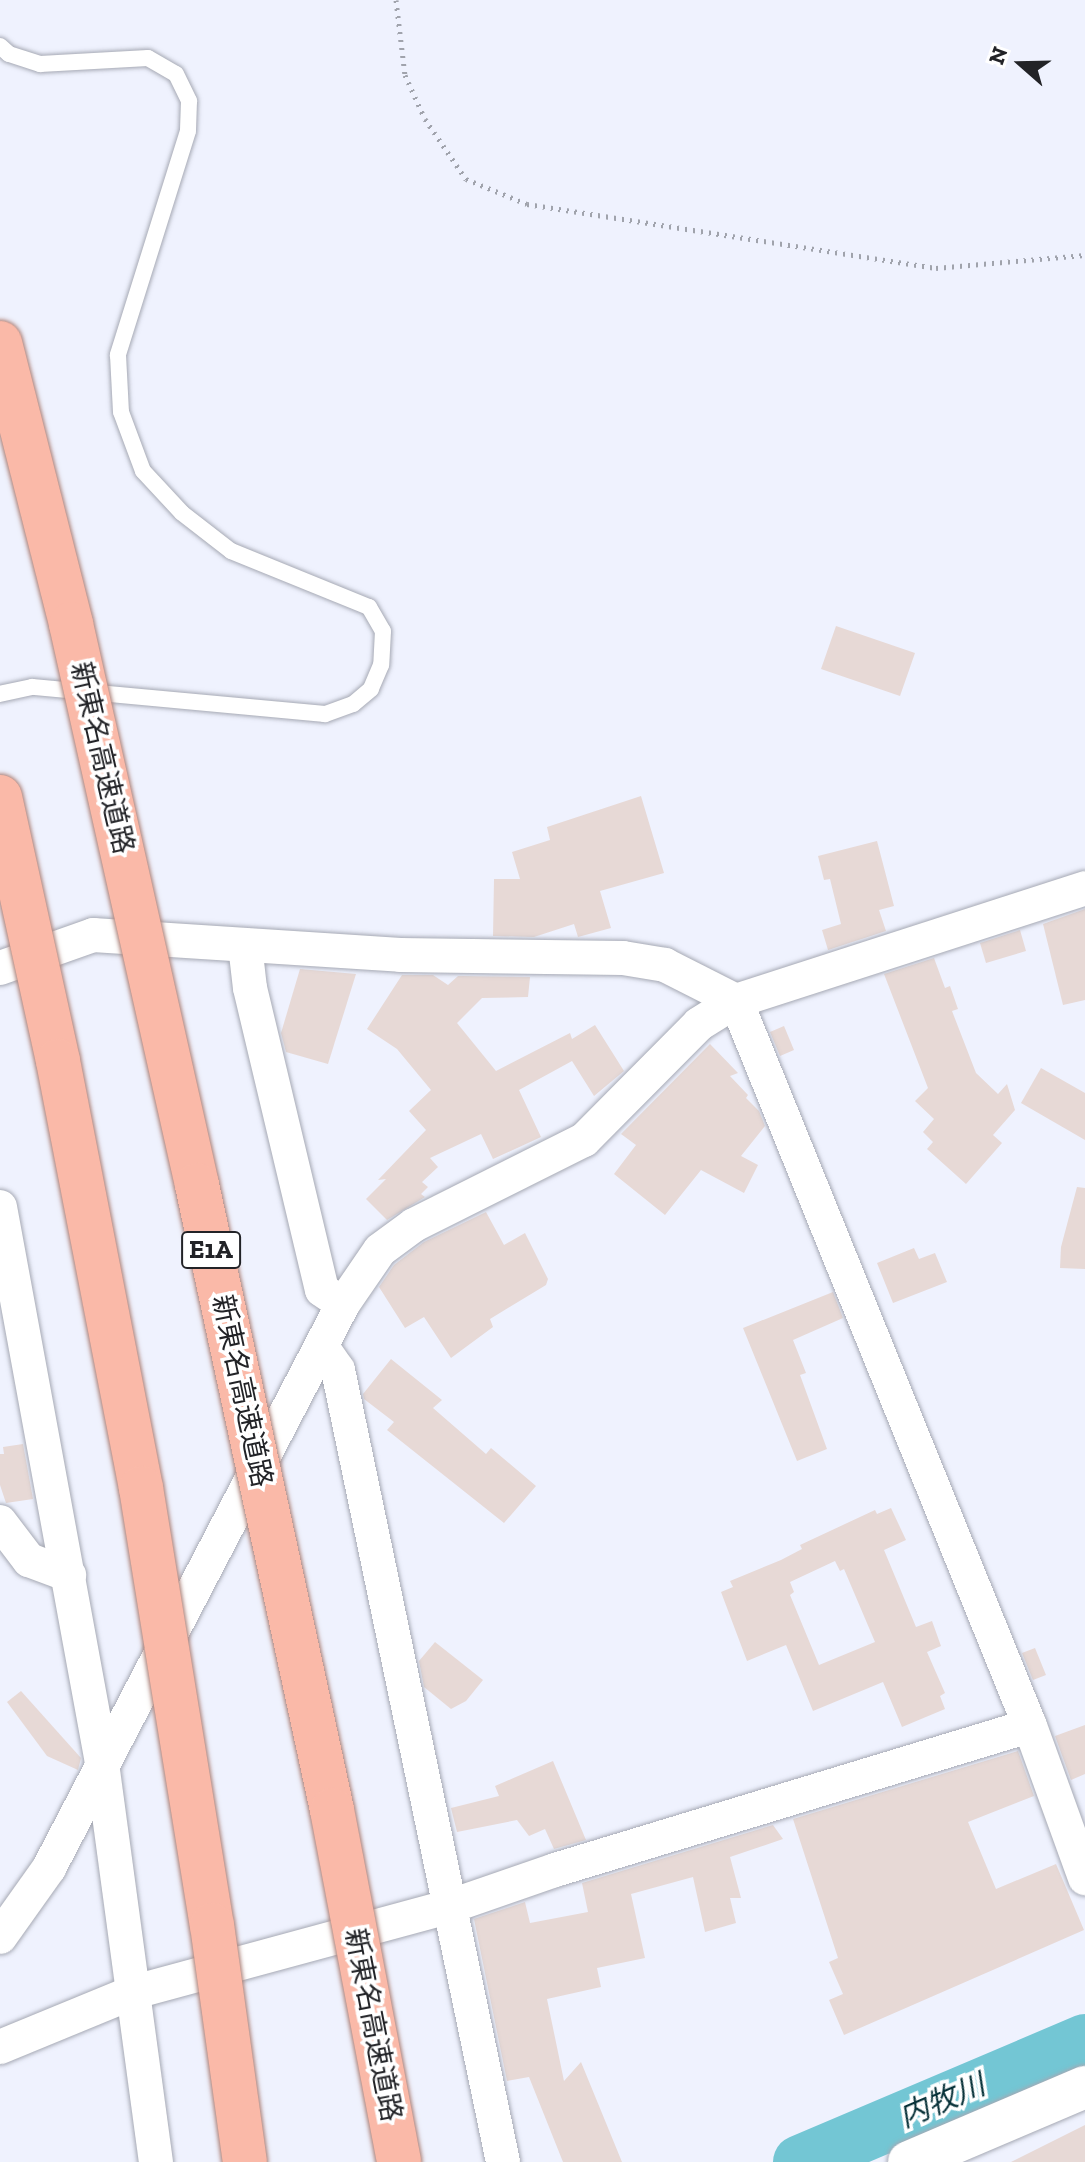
<!DOCTYPE html>
<meta charset="utf-8">
<style>
body{margin:0}
#map{position:relative;width:1085px;height:2162px;overflow:hidden;background:#eff2fe;font-family:"Zilla Slab","Noto Sans JP",serif}
div>[style]{position:absolute}
.river>*{height:54px;margin:-27px;padding:0 27px;transform-origin:27px;border-radius:27px;background:#73c6d4}
.building>*{inset:0;background:#e7d9d6}
.path>*{height:5px;margin-top:-2.5px;transform-origin:0;background:repeating-linear-gradient(90deg,#a0a3ac 0 2px,transparent 0 8px)}
.roads{filter:drop-shadow(0 0 2px #a6a9b4) drop-shadow(0 0 2px #a6a9b4)}
.service>*{height:16px;margin:-8px;padding:0 8px;transform-origin:8px;border-radius:8px;background:#fff}
.minor>*{height:34px;margin:-17px;padding:0 17px;transform-origin:17px;border-radius:17px;background:#fff}
.tertiary>*{height:42px;margin:-21px;padding:0 21px;transform-origin:21px;border-radius:21px;background:#fff}
.bridges{filter:drop-shadow(0 0 2px #ae847b) drop-shadow(0 0 2px #ae847b)}
.motorway-bridge>*{height:44px;margin:-22px;padding:0 22px;transform-origin:22px;border-radius:22px;background:#fab9a8}
span{translate:-50% -50%;white-space:nowrap;text-align:center;line-height:1.15;-webkit-text-stroke:7px #fff;paint-order:stroke}
.shield-label span{padding:2px 6px;background:#fff;border:2px solid;border-radius:6px;-webkit-text-stroke-width:0}
.shield-label{font-size:26px;color:#222327;font-weight:700}
.street-label{font-size:28px;color:#222327}
.water-label{font-size:30px;color:#073138;font-style:italic}
.north{position:absolute;left:981px;top:24px;width:80px;height:80px;-webkit-text-stroke:6px #fff;paint-order:stroke;rotate:290deg;font-size:22px;font-weight:700;line-height:32px;text-align:center;color:#222327}
.north::after{content:'';display:block;margin:auto;width:28px;height:36px;background:#222327;clip-path:polygon(50% 0,100% 100%,50% 72%,0 100%)}
</style>
<div id="map">
<div class="river">
<i style="left:800px;top:2162px;width:310px;rotate:-23deg"></i>
</div>
<div class="building">
<i style="clip-path:polygon(836px 626px,915px 653px,900px 696px,821px 669px)"></i>
<i style="clip-path:polygon(641px 796px,664px 873px,600px 891px,611px 928px,578px 937px,574px 924px,534px 937px,493px 936px,494px 879px,520px 879px,512px 852px,550px 840px,547px 827px)"></i>
<i style="clip-path:polygon(877px 841px,894px 906px,879px 910px,886px 931px,828px 950px,822px 930px,841px 924px,830px 879px,824px 880px,818px 856px)"></i>
<i style="clip-path:polygon(1085px 909px,1085px 1000px,1063px 1005px,1043px 924px)"></i>
<i style="clip-path:polygon(1020px 930px,1026px 951px,986px 963px,980px 943px)"></i>
<i style="clip-path:polygon(934px 958px,945px 988px,950px 986px,958px 1009px,952px 1011px,976px 1073px,998px 1094px,1007px 1084px,1015px 1110px,993px 1135px,1002px 1143px,966px 1184px,927px 1149px,933px 1142px,923px 1132px,934px 1119px,915px 1101px,928px 1088px,884px 974px)"></i>
<i style="clip-path:polygon(300px 969px,356px 974px,328px 1064px,286px 1052px,281px 1033px)"></i>
<i style="clip-path:polygon(402px 975px,433px 975px,448px 985px,458px 976px,530px 977px,528px 997px,482px 998px,457px 1023px,496px 1071px,570px 1033px,572px 1039px,595px 1025px,624px 1071px,594px 1096px,572px 1061px,519px 1090px,541px 1137px,493px 1159px,481px 1134px,430px 1158px,438px 1167px,422px 1182px,428px 1187px,421px 1194px,425px 1197px,387px 1220px,366px 1199px,386px 1179px,378px 1180px,426px 1130px,409px 1111px,431px 1090px,397px 1049px,367px 1029px)"></i>
<i style="clip-path:polygon(784px 1026px,794px 1050px,780px 1056px,770px 1032px)"></i>
<i style="clip-path:polygon(710px 1044px,738px 1073px,730px 1076px,748px 1095px,746px 1098px,759px 1111px,765px 1126px,741px 1156px,758px 1165px,744px 1193px,701px 1170px,665px 1215px,614px 1174px,636px 1145px,621px 1134px)"></i>
<i style="clip-path:polygon(1041px 1068px,1085px 1093px,1085px 1140px,1021px 1103px)"></i>
<i style="clip-path:polygon(1077px 1187px,1085px 1188px,1085px 1269px,1060px 1268px,1061px 1247px)"></i>
<i style="clip-path:polygon(486px 1212px,504px 1245px,525px 1233px,548px 1279px,546px 1285px,490px 1319px,493px 1327px,451px 1358px,424px 1317px,405px 1328px,379px 1287px,394px 1265px,424px 1242px)"></i>
<i style="clip-path:polygon(914px 1248px,919px 1259px,935px 1253px,947px 1282px,893px 1303px,877px 1263px)"></i>
<i style="clip-path:polygon(833px 1292px,843px 1318px,793px 1340px,806px 1373px,800px 1375px,827px 1449px,797px 1461px,743px 1328px)"></i>
<i style="clip-path:polygon(391px 1359px,442px 1400px,433px 1408px,486px 1454px,491px 1448px,536px 1486px,504px 1523px,387px 1430px,394px 1422px,364px 1399px,363px 1394px)"></i>
<i style="clip-path:polygon(23px 1444px,33px 1499px,6px 1503px,0 1485px,0 1454px,4px 1454px,3px 1447px)"></i>
<i style="clip-path:polygon(evenodd,891px 1508px,906px 1540px,884px 1550px,916px 1627px,932px 1621px,941px 1646px,927px 1652px,945px 1693px,940px 1696px,945px 1709px,902px 1727px,883px 1682px,813px 1711px,786px 1645px,747px 1661px,721px 1592px,733px 1587px,730px 1581px,781px 1560px,802px 1549px,800px 1545px,875px 1510px,877px 1514px,891px 1508px,835px 1561px,840px 1571px,844px 1569px,875px 1642px,819px 1665px,790px 1595px,794px 1592px,790px 1582px,835px 1561px)"></i>
<i style="clip-path:polygon(435px 1642px,483px 1680px,466px 1701px,451px 1709px,424px 1687px,419px 1661px)"></i>
<i style="clip-path:polygon(1035px 1648px,1046px 1675px,1033px 1680px,1022px 1653px)"></i>
<i style="clip-path:polygon(21px 1691px,81px 1758px,78px 1770px,47px 1756px,7px 1702px)"></i>
<i style="clip-path:polygon(1085px 1725px,1085px 1774px,1071px 1780px,1055px 1736px)"></i>
<i style="clip-path:polygon(1018px 1751px,1034px 1796px,968px 1822px,996px 1889px,1056px 1864px,1084px 1930px,844px 2035px,829px 2000px,843px 1994px,829px 1962px,838px 1958px,793px 1819px)"></i>
<i style="clip-path:polygon(553px 1761px,586px 1840px,554px 1849px,545px 1829px,529px 1836px,517px 1820px,457px 1832px,451px 1808px,499px 1796px,495px 1786px)"></i>
<i style="clip-path:polygon(773px 1825px,783px 1839px,730px 1857px,741px 1898px,730px 1898px,736px 1923px,705px 1932px,693px 1877px,631px 1894px,645px 1958px,597px 1968px,601px 1987px,547px 1999px,564px 2081px,581px 2062px,622px 2162px,563px 2162px,529px 2077px,507px 2081px,474px 1919px,525px 1902px,530px 1923px,588px 1912px,582px 1883px)"></i>
<i style="clip-path:polygon(1085px 2125px,1085px 2162px,1011px 2162px)"></i>
</div>
<div class="path">
<i style="left:396px;top:0;width:76px;rotate:83.2deg"></i>
<i style="left:405px;top:75px;width:48px;rotate:65.6deg"></i>
<i style="left:425px;top:119px;width:73px;rotate:55.7deg"></i>
<i style="left:466px;top:179px;width:66px;rotate:22.3deg"></i>
<i style="left:527px;top:204px;width:414px;rotate:8.9deg"></i>
<i style="left:936px;top:268px;width:150px;rotate:-5deg"></i>
</div>
<div class="roads">
<div class="service">
<i style="left:0;top:46px;width:12px;rotate:42deg"></i>
<i style="left:9px;top:54px;width:33px;rotate:18deg"></i>
<i style="left:40px;top:64px;width:108px;rotate:-3.2deg"></i>
<i style="left:148px;top:58px;width:32px;rotate:30deg"></i>
<i style="left:176px;top:74px;width:30px;rotate:64deg"></i>
<i style="left:189px;top:101px;width:30px;rotate:92deg"></i>
<i style="left:188px;top:131px;width:235px;rotate:107.4deg"></i>
<i style="left:118px;top:355px;width:57px;rotate:87deg"></i>
<i style="left:121px;top:412px;width:63px;rotate:69.6deg"></i>
<i style="left:143px;top:471px;width:57px;rotate:47.1deg"></i>
<i style="left:182px;top:513px;width:62px;rotate:37.8deg"></i>
<i style="left:231px;top:551px;width:149px;rotate:22.1deg"></i>
<i style="left:369px;top:607px;width:28px;rotate:60deg"></i>
<i style="left:383px;top:631px;width:34px;rotate:93deg"></i>
<i style="left:381px;top:665px;width:26px;rotate:113deg"></i>
<i style="left:371px;top:689px;width:23px;rotate:140deg"></i>
<i style="left:353px;top:704px;width:30px;rotate:160deg"></i>
<i style="left:325px;top:714px;width:294px;rotate:-174.7deg"></i>
<i style="left:32px;top:687px;width:33px;rotate:168deg"></i>
</div>
<div class="minor">
<i style="left:245px;top:945px;width:43px;rotate:83.4deg"></i>
<i style="left:250px;top:988px;width:310px;rotate:76.6deg"></i>
<i style="left:322px;top:1290px;width:25px;rotate:34deg"></i>
<i style="left:0;top:968px;width:99px;rotate:-19.5deg"></i>
<i style="left:93px;top:935px;width:308px;rotate:3.7deg"></i>
<i style="left:400px;top:955px;width:223px;rotate:0.8deg"></i>
<i style="left:623px;top:958px;width:43px;rotate:9.5deg"></i>
<i style="left:665px;top:965px;width:80px;rotate:26.9deg"></i>
<i style="left:736px;top:1001px;width:782px;rotate:67.93deg"></i>
<i style="left:1030px;top:1726px;width:162px;rotate:70.1deg"></i>
<i style="left:0;top:1207px;width:565px;rotate:79.6deg"></i>
<i style="left:102px;top:1763px;width:403px;rotate:82.3deg"></i>
<i style="left:322px;top:1347px;width:28px;rotate:55deg"></i>
<i style="left:338px;top:1370px;width:809px;rotate:78.23deg"></i>
<i style="left:0;top:1522px;width:48px;rotate:52.7deg"></i>
<i style="left:29px;top:1560px;width:43px;rotate:20.6deg"></i>
<i style="left:0;top:1937px;width:85px;rotate:-54.6deg"></i>
<i style="left:49px;top:1868px;width:636px;rotate:-62.47deg"></i>
<i style="left:343px;top:1304px;width:65px;rotate:-55.6deg"></i>
<i style="left:380px;top:1250px;width:42px;rotate:-36.3deg"></i>
<i style="left:414px;top:1225px;width:190px;rotate:-26.6deg"></i>
<i style="left:584px;top:1140px;width:163px;rotate:-45.2deg"></i>
<i style="left:699px;top:1024px;width:44px;rotate:-31.9deg"></i>
<i style="left:736px;top:1001px;width:367px;rotate:-17.9deg"></i>
<i style="left:0;top:2047px;width:142px;rotate:-22.4deg"></i>
<i style="left:131px;top:1993px;width:332px;rotate:-15.2deg"></i>
<i style="left:451px;top:1906px;width:110px;rotate:-19.1deg"></i>
<i style="left:555px;top:1870px;width:496px;rotate:-16.9deg"></i>
</div>
<div class="tertiary">
<i style="left:909px;top:2162px;width:191px;rotate:-23.1deg"></i>
</div>
</div>
<div class="bridges">
<div class="motorway-bridge">
<i style="left:0;top:343px;width:290px;rotate:75.8deg"></i>
<i style="left:71px;top:624px;width:575px;rotate:77.34deg"></i>
<i style="left:197px;top:1185px;width:639px;rotate:77.81deg"></i>
<i style="left:332px;top:1810px;width:358px;rotate:79.2deg"></i>
<i style="left:0;top:797px;width:270px;rotate:77.6deg"></i>
<i style="left:58px;top:1061px;width:435px;rotate:79deg"></i>
<i style="left:141px;top:1488px;width:443px;rotate:80.8deg"></i>
<i style="left:212px;top:1925px;width:239px;rotate:82.1deg"></i>
</div>
</div>
<div class="shield-label">
<span style="left:211px;top:1250px">E1A</span>
</div>
<div class="street-label">
<span style="left:102px;top:758px;rotate:77deg">新東名高速道路</span>
<span style="left:242px;top:1391px;rotate:78deg">新東名高速道路</span>
<span style="left:373px;top:2025px;rotate:79deg">新東名高速道路</span>
</div>
<div class="water-label">
<span style="left:942px;top:2101px;rotate:-23deg">内牧川</span>
</div>
<div class="north">N</div>
</div>
